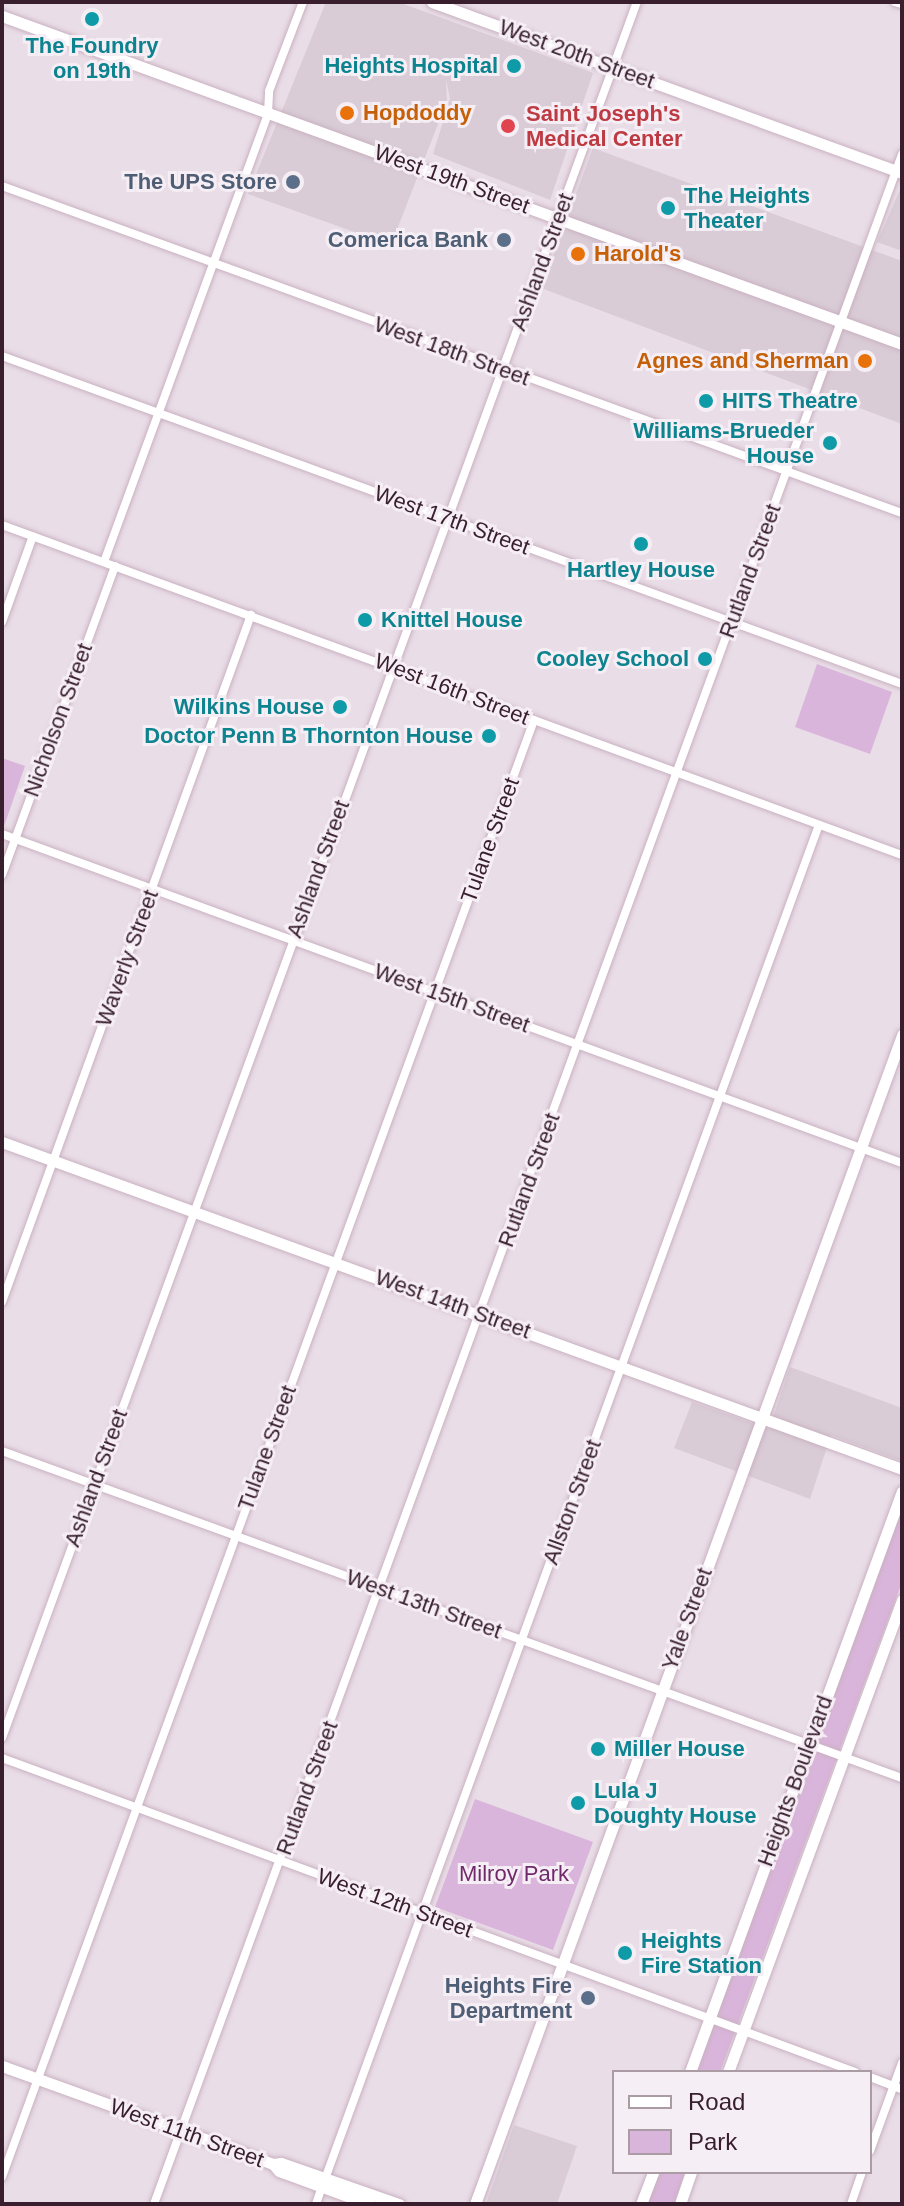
<!DOCTYPE html>
<style>
body{margin:0}
#map{position:relative;width:904px;height:2206px;overflow:hidden;background:#e9dde7;font-family:Helvetica,sans-serif}
div>[style]{position:absolute}
.built>*{inset:0;background:#d9ccd6}
.green>*{inset:0;background:#dab5db}
.roads{filter:drop-shadow(0 0 2px #c9b1c1) drop-shadow(0 0 2px #c9b1c1)}
.street>*{height:8px;margin:-4px;padding:0 4px;transform-origin:4px;border-radius:4px;background:#fff}
.secondary>*{height:11px;margin:-5.5px;padding:0 5.5px;transform-origin:5.5px;border-radius:5.5px;background:#fff}
.dots>*{width:22px;height:22px;translate:-50% -50%;box-sizing:border-box;border:4px solid #f6eef5;border-radius:50%}
span{translate:-50% -50%;white-space:nowrap;text-align:center;line-height:1.15;-webkit-text-stroke:6px #f6eef5;paint-order:stroke}
.culture-label{font-size:22px;color:#0d838f;font-weight:700}
.right{translate:-100% -50%;text-align:right}
.left{translate:0 -50%;text-align:left}
.street-label{font-size:22px;color:#391f2e}
.food-label{font-size:22px;color:#c56008;font-weight:700}
.health-label{font-size:22px;color:#be3a42;font-weight:700}
.service-label{font-size:22px;color:#4e5e75;font-weight:700}
.park-label{font-size:22px;color:#70296b}
.frame{position:absolute;inset:0;border:4px solid #391f2e;pointer-events:none}
.legend{position:absolute;left:612px;top:2070px;width:260px;height:104px;box-sizing:border-box;background:#f6eef5;border:2px solid #aa9ba5;margin:0;padding:10px 14px;list-style:none;font-size:24px;color:#391f2e}
.legend li{display:flex;align-items:center;gap:16px;height:40px}
.legend b{width:40px;border:2px solid #aa9ba5}
</style>
<div id="map">
<div class="built">
<i style="clip-path:polygon(326px 2px,398px 2px,593px 73px,550px 200px,433px 154px,450px 99px,446px 79px,447px 101px,391px 245px,248px 194px)"></i>
<i style="clip-path:polygon(593px 148px,902px 261px,902px 424px,541px 288px)"></i>
<i style="clip-path:polygon(902px 185px,902px 251px,877px 242px)"></i>
<i style="clip-path:polygon(790px 1367px,902px 1408px,902px 1461px,831px 1435px,810px 1499px,674px 1448px,692px 1402px,769px 1429px)"></i>
<i style="clip-path:polygon(514px 2125px,577px 2146px,557px 2204px,486px 2204px)"></i>
</div>
<div class="green">
<i style="clip-path:polygon(817px 664px,892px 692px,870px 754px,795px 727px)"></i>
<i style="clip-path:polygon(2px 758px,25px 766px,3px 829px,2px 829px)"></i>
<i style="clip-path:polygon(902px 1505px,902px 1582px,720px 2072px,695px 2072px)"></i>
<i style="clip-path:polygon(475px 1799px,593px 1842px,553px 1950px,435px 1907px)"></i>
<i style="clip-path:polygon(659px 2172px,685px 2172px,674px 2204px,648px 2204px)"></i>
</div>
<div class="roads">
<div class="street">
<i style="left:895px;top:2px;width:7px;rotate:16deg"></i>
<i style="left:2px;top:186px;width:958px;rotate:19.97deg"></i>
<i style="left:2px;top:356px;width:958px;rotate:20.02deg"></i>
<i style="left:2px;top:525px;width:959px;rotate:20.14deg"></i>
<i style="left:104px;top:562px;width:478px;rotate:-69.9deg"></i>
<i style="left:268px;top:113px;width:22px;rotate:-87deg"></i>
<i style="left:269px;top:91px;width:95px;rotate:-69.1deg"></i>
<i style="left:2px;top:622px;width:91px;rotate:-70.2deg"></i>
<i style="left:2px;top:834px;width:958px;rotate:20.08deg"></i>
<i style="left:2px;top:875px;width:329px;rotate:-69.9deg"></i>
<i style="left:2px;top:1302px;width:731px;rotate:-70.08deg"></i>
<i style="left:2px;top:1451px;width:958px;rotate:19.97deg"></i>
<i style="left:2px;top:1738px;width:1848px;rotate:-69.91deg"></i>
<i style="left:2px;top:1758px;width:909px;rotate:20.21deg"></i>
<i style="left:870px;top:2077px;width:34px;rotate:21deg"></i>
<i style="left:870px;top:2151px;width:94px;rotate:-70deg"></i>
<i style="left:2px;top:2177px;width:1551px;rotate:-69.94deg"></i>
<i style="left:325px;top:2179px;width:1441px;rotate:-69.96deg"></i>
<i style="left:154px;top:2204px;width:2182px;rotate:-69.95deg"></i>
<i style="left:316px;top:2204px;width:18px;rotate:-71deg"></i>
<i style="left:851px;top:2204px;width:34px;rotate:-71deg"></i>
</div>
<div class="secondary">
<i style="left:432px;top:2px;width:500px;rotate:19.99deg"></i>
<i style="left:2px;top:16px;width:958px;rotate:20.02deg"></i>
<i style="left:2px;top:1142px;width:958px;rotate:19.97deg"></i>
<i style="left:2px;top:2066px;width:248px;rotate:19.8deg"></i>
<i style="left:235px;top:2150px;width:40px;rotate:20.2deg"></i>
<i style="left:273px;top:2164px;width:9px;rotate:49deg"></i>
<i style="left:279px;top:2171px;width:96px;rotate:20.1deg"></i>
<i style="left:690px;top:2072px;width:618px;rotate:-69.95deg"></i>
<i style="left:728px;top:2072px;width:503px;rotate:-69.76deg"></i>
<i style="left:273px;top:2164px;width:8px;rotate:-7deg"></i>
<i style="left:281px;top:2163px;width:125px;rotate:19.2deg"></i>
<i style="left:475px;top:2204px;width:1245px;rotate:-69.93deg"></i>
<i style="left:641px;top:2204px;width:34px;rotate:-69deg"></i>
<i style="left:680px;top:2204px;width:34px;rotate:-71deg"></i>
</div>
</div>
<div class="dots">
<i style="left:92px;top:19px;background:#0f9aa8"></i>
<i style="left:514px;top:66px;background:#0f9aa8"></i>
<i style="left:347px;top:113px;background:#e8710a"></i>
<i style="left:508px;top:126px;background:#e0444e"></i>
<i style="left:293px;top:182px;background:#5c6f8a"></i>
<i style="left:668px;top:208px;background:#0f9aa8"></i>
<i style="left:504px;top:240px;background:#5c6f8a"></i>
<i style="left:578px;top:254px;background:#e8710a"></i>
<i style="left:865px;top:361px;background:#e8710a"></i>
<i style="left:706px;top:401px;background:#0f9aa8"></i>
<i style="left:830px;top:443px;background:#0f9aa8"></i>
<i style="left:641px;top:544px;background:#0f9aa8"></i>
<i style="left:365px;top:620px;background:#0f9aa8"></i>
<i style="left:705px;top:659px;background:#0f9aa8"></i>
<i style="left:340px;top:707px;background:#0f9aa8"></i>
<i style="left:489px;top:736px;background:#0f9aa8"></i>
<i style="left:598px;top:1749px;background:#0f9aa8"></i>
<i style="left:578px;top:1803px;background:#0f9aa8"></i>
<i style="left:625px;top:1953px;background:#0f9aa8"></i>
<i style="left:588px;top:1998px;background:#5c6f8a"></i>
</div>
<div class="culture-label">
<span style="left:92px;top:58px">The Foundry<br>on 19th</span>
<span class="right" style="left:498px;top:66px">Heights Hospital</span>
<span class="left" style="left:684px;top:208px">The Heights<br>Theater</span>
<span class="left" style="left:722px;top:401px">HITS Theatre</span>
<span class="right" style="left:814px;top:443px">Williams-Brueder<br>House</span>
<span style="left:641px;top:570px">Hartley House</span>
<span class="left" style="left:381px;top:620px">Knittel House</span>
<span class="right" style="left:689px;top:659px">Cooley School</span>
<span class="right" style="left:324px;top:707px">Wilkins House</span>
<span class="right" style="left:473px;top:736px">Doctor Penn B Thornton House</span>
<span class="left" style="left:614px;top:1749px">Miller House</span>
<span class="left" style="left:594px;top:1803px">Lula J<br>Doughty House</span>
<span class="left" style="left:641px;top:1953px">Heights<br>Fire Station</span>
</div>
<div class="street-label">
<span style="left:577px;top:54px;rotate:20deg">West 20th Street</span>
<span style="left:452px;top:179px;rotate:20deg">West 19th Street</span>
<span style="left:542px;top:262px;rotate:-70deg">Ashland Street</span>
<span style="left:452px;top:351px;rotate:20deg">West 18th Street</span>
<span style="left:452px;top:520px;rotate:20deg">West 17th Street</span>
<span style="left:750px;top:571px;rotate:-70deg">Rutland Street</span>
<span style="left:452px;top:689px;rotate:21deg">West 16th Street</span>
<span style="left:58px;top:720px;rotate:-70deg">Nicholson Street</span>
<span style="left:490px;top:840px;rotate:-70deg">Tulane Street</span>
<span style="left:318px;top:869px;rotate:-70deg">Ashland Street</span>
<span style="left:127px;top:958px;rotate:-70deg">Waverly Street</span>
<span style="left:452px;top:998px;rotate:20deg">West 15th Street</span>
<span style="left:529px;top:1180px;rotate:-70deg">Rutland Street</span>
<span style="left:453px;top:1304px;rotate:20deg">West 14th Street</span>
<span style="left:267px;top:1448px;rotate:-70deg">Tulane Street</span>
<span style="left:96px;top:1478px;rotate:-70deg">Ashland Street</span>
<span style="left:572px;top:1502px;rotate:-70deg">Allston Street</span>
<span style="left:424px;top:1604px;rotate:20deg">West 13th Street</span>
<span style="left:687px;top:1619px;rotate:-70deg">Yale Street</span>
<span style="left:795px;top:1781px;rotate:-70deg">Heights Boulevard</span>
<span style="left:307px;top:1788px;rotate:-70deg">Rutland Street</span>
<span style="left:395px;top:1903px;rotate:20deg">West 12th Street</span>
<span style="left:187px;top:2133px;rotate:20deg">West 11th Street</span>
</div>
<div class="food-label">
<span class="left" style="left:363px;top:113px">Hopdoddy</span>
<span class="left" style="left:594px;top:254px">Harold's</span>
<span class="right" style="left:849px;top:361px">Agnes and Sherman</span>
</div>
<div class="health-label">
<span class="left" style="left:526px;top:126px">Saint Joseph's<br>Medical Center</span>
</div>
<div class="service-label">
<span class="right" style="left:277px;top:182px">The UPS Store</span>
<span class="right" style="left:488px;top:240px">Comerica Bank</span>
<span class="right" style="left:572px;top:1998px">Heights Fire<br>Department</span>
</div>
<div class="park-label">
<span style="left:514px;top:1874px">Milroy Park</span>
</div>
<div class="frame"></div>
<ul class="legend">
<li><b style="height:10px;background:#fff"></b>Road</li>
<li><b style="height:22px;background:#dab5db"></b>Park</li>
</ul>
</div>
